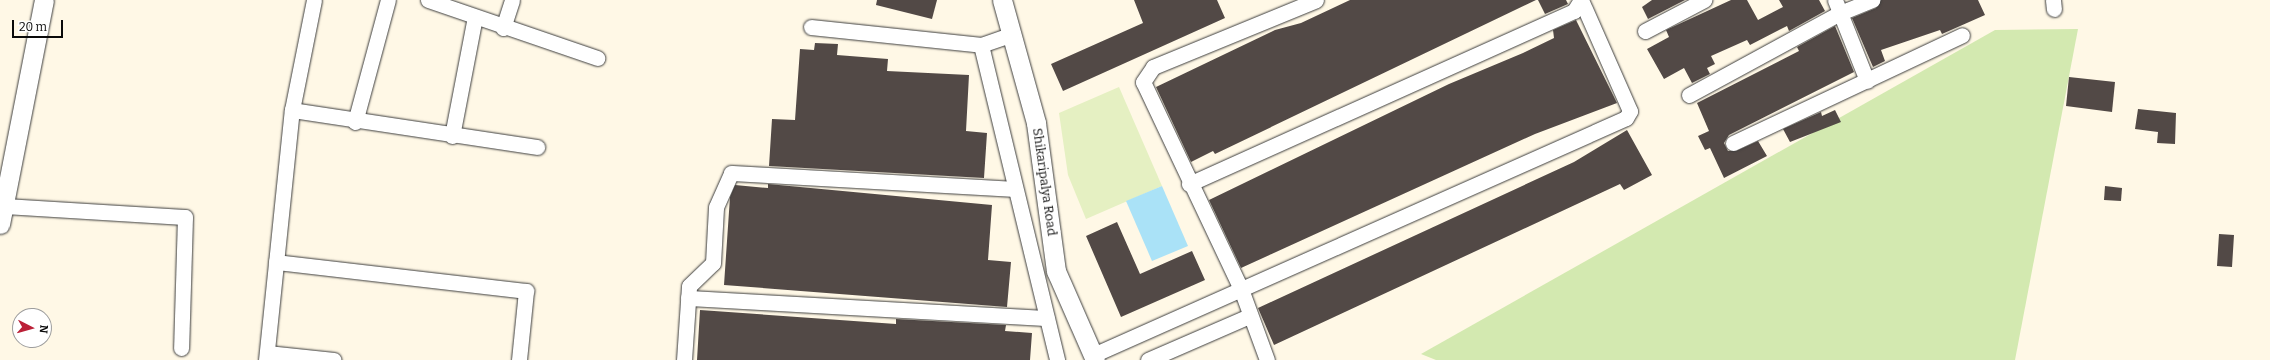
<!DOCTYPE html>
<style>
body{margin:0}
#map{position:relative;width:2270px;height:360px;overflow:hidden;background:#fff8e6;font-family:Bitter,serif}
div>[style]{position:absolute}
.green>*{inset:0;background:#d3e9b0}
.pitch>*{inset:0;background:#e5f0c2}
.water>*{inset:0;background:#aae2f7}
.building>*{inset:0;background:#524946}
.roads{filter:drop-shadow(0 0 1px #3d3d3d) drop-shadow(0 0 1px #3d3d3d)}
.minor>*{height:15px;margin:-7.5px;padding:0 7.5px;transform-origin:7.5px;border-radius:7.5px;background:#fff}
.tertiary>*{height:19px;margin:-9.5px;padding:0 9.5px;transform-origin:9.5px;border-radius:9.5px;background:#fff}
span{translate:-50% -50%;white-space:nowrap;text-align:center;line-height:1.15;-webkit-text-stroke:4px #fff;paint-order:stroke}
.street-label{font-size:13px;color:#0a0a0a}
.north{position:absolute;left:12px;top:308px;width:40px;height:40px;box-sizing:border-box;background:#fff;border:1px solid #9d9d9d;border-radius:50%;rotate:96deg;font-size:11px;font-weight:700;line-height:16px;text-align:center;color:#0a0a0a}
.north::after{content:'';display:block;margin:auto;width:14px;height:18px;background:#bb2037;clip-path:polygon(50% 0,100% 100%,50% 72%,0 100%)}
.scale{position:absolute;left:12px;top:20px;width:51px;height:18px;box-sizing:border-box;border:2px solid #0a0a0a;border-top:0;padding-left:5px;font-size:12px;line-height:14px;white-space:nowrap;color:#0a0a0a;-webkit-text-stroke:3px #fff;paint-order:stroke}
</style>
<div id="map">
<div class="green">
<i style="clip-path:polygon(2078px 29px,2015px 360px,1436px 360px,1421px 354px,1995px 30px)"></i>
</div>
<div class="pitch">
<i style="clip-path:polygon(1119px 87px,1162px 186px,1086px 219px,1068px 175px,1059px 113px)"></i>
</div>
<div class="water">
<i style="clip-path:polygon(1162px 186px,1188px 246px,1152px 261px,1126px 201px)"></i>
</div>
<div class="building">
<i style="clip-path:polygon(877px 0,937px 0,932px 19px,876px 5px)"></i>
<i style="clip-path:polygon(1134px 0,1217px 0,1225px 18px,1063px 91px,1051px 64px,1143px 23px)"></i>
<i style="clip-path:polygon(1350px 0,1536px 0,1215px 154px,1213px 151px,1191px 162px,1156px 87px,1275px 30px,1301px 23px)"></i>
<i style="clip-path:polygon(1538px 0,1566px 0,1568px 4px,1545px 14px)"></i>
<i style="clip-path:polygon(1652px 0,1685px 0,1648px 19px,1642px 7px)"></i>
<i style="clip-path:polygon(1731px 0,1747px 0,1758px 20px,1783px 7px,1779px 0,1819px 0,1825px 11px,1789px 31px,1787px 26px,1750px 45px,1747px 40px,1711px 56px,1715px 64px,1707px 68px,1710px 74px,1692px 83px,1684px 68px,1664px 79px,1647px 49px,1669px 37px,1666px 30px)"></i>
<i style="clip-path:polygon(1881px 0,1978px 0,1985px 15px,1942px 34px,1940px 30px,1881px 50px,1885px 61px,1873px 67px,1852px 18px,1876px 8px)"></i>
<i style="clip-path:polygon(1576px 20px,1617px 103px,1535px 134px,1241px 268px,1209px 200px,1449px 84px,1523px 53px,1554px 38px,1553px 30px)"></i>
<i style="clip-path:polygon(1835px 26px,1854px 72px,1729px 135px,1724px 143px,1728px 151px,1736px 151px,1758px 141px,1767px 156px,1724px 178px,1710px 148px,1705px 150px,1698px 136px,1709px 131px,1697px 103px,1799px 51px,1797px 47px)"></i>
<i style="clip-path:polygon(815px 43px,838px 44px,837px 55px,888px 59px,887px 71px,969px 75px,966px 131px,987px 133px,984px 178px,769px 166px,772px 119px,795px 120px,800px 49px,814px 50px)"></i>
<i style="clip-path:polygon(2069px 77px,2115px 82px,2112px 112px,2066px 106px)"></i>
<i style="clip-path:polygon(2138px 109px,2176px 113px,2175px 144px,2157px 143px,2158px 132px,2135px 129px)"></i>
<i style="clip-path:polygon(1835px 110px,1841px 122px,1790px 142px,1783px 129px,1821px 112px,1822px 116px)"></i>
<i style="clip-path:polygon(1627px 130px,1652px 175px,1624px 190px,1620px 184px,1274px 345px,1258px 308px,1574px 162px)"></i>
<i style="clip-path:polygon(768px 184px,992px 205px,988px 260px,1011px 262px,1007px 307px,724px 285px,730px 197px,735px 185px,768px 188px)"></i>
<i style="clip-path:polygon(2105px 186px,2122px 188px,2121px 201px,2104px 200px)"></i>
<i style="clip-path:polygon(1117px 222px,1140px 274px,1192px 251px,1205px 280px,1121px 317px,1086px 236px)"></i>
<i style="clip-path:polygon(2219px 234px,2234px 235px,2232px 267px,2217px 266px)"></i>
<i style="clip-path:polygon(700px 310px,896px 324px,896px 319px,1006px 325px,1005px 331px,1032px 333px,1030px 360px,697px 360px)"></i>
</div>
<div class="roads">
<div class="minor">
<i style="left:428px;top:0;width:179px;rotate:18.9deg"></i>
<i style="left:1835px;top:0;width:87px;rotate:68.4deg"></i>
<i style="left:2053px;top:0;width:9px;rotate:84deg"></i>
<i style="left:811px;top:27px;width:171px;rotate:6deg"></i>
<i style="left:981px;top:45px;width:324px;rotate:76.4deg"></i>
<i style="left:503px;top:28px;width:29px;rotate:-72deg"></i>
<i style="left:1645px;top:31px;width:67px;rotate:-27.7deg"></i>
<i style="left:981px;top:45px;width:34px;rotate:-19deg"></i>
<i style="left:1689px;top:95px;width:172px;rotate:-28.5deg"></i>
<i style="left:1840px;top:13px;width:35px;rotate:-22deg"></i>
<i style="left:292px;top:110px;width:248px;rotate:8.6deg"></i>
<i style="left:355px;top:122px;width:126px;rotate:-74.9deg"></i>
<i style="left:452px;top:136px;width:121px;rotate:-79.1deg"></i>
<i style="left:1733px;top:143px;width:253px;rotate:-25.2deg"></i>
<i style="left:1189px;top:184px;width:422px;rotate:-24.2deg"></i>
<i style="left:1574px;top:11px;width:13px;rotate:-58deg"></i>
<i style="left:4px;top:206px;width:181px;rotate:3.5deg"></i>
<i style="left:185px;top:217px;width:131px;rotate:91.7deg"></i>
<i style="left:276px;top:262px;width:252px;rotate:6.6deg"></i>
<i style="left:526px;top:291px;width:69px;rotate:95.8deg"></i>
<i style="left:688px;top:298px;width:359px;rotate:3.2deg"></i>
<i style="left:267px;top:353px;width:67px;rotate:6deg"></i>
<i style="left:1093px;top:355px;width:583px;rotate:-23.97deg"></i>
<i style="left:1626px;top:118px;width:8px;rotate:-60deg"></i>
<i style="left:1630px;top:111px;width:121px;rotate:-113.8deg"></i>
<i style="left:266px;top:360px;width:251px;rotate:-84.1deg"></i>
<i style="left:292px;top:110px;width:112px;rotate:-78.7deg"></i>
<i style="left:684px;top:360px;width:74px;rotate:-86.1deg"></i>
<i style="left:689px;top:286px;width:33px;rotate:-44deg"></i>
<i style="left:713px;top:263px;width:56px;rotate:-86.9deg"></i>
<i style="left:716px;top:207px;width:37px;rotate:-66deg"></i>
<i style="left:731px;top:173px;width:282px;rotate:3.2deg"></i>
<i style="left:1148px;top:360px;width:110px;rotate:-23.5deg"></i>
<i style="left:1267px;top:360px;width:76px;rotate:-110.1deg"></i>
<i style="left:1241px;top:289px;width:229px;rotate:-115.3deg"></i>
<i style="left:1143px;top:82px;width:18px;rotate:-56deg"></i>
<i style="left:1153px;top:67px;width:176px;rotate:-22.3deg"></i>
</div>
<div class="tertiary">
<i style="left:1002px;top:0;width:128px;rotate:74.5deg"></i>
<i style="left:1036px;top:123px;width:149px;rotate:82.3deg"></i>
<i style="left:1056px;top:271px;width:97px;rotate:66.3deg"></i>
<i style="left:0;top:224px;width:228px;rotate:-78.9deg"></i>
</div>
</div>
<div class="street-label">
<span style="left:1044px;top:182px;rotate:82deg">Shikaripalya Road</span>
</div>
<div class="north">N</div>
<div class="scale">20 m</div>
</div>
